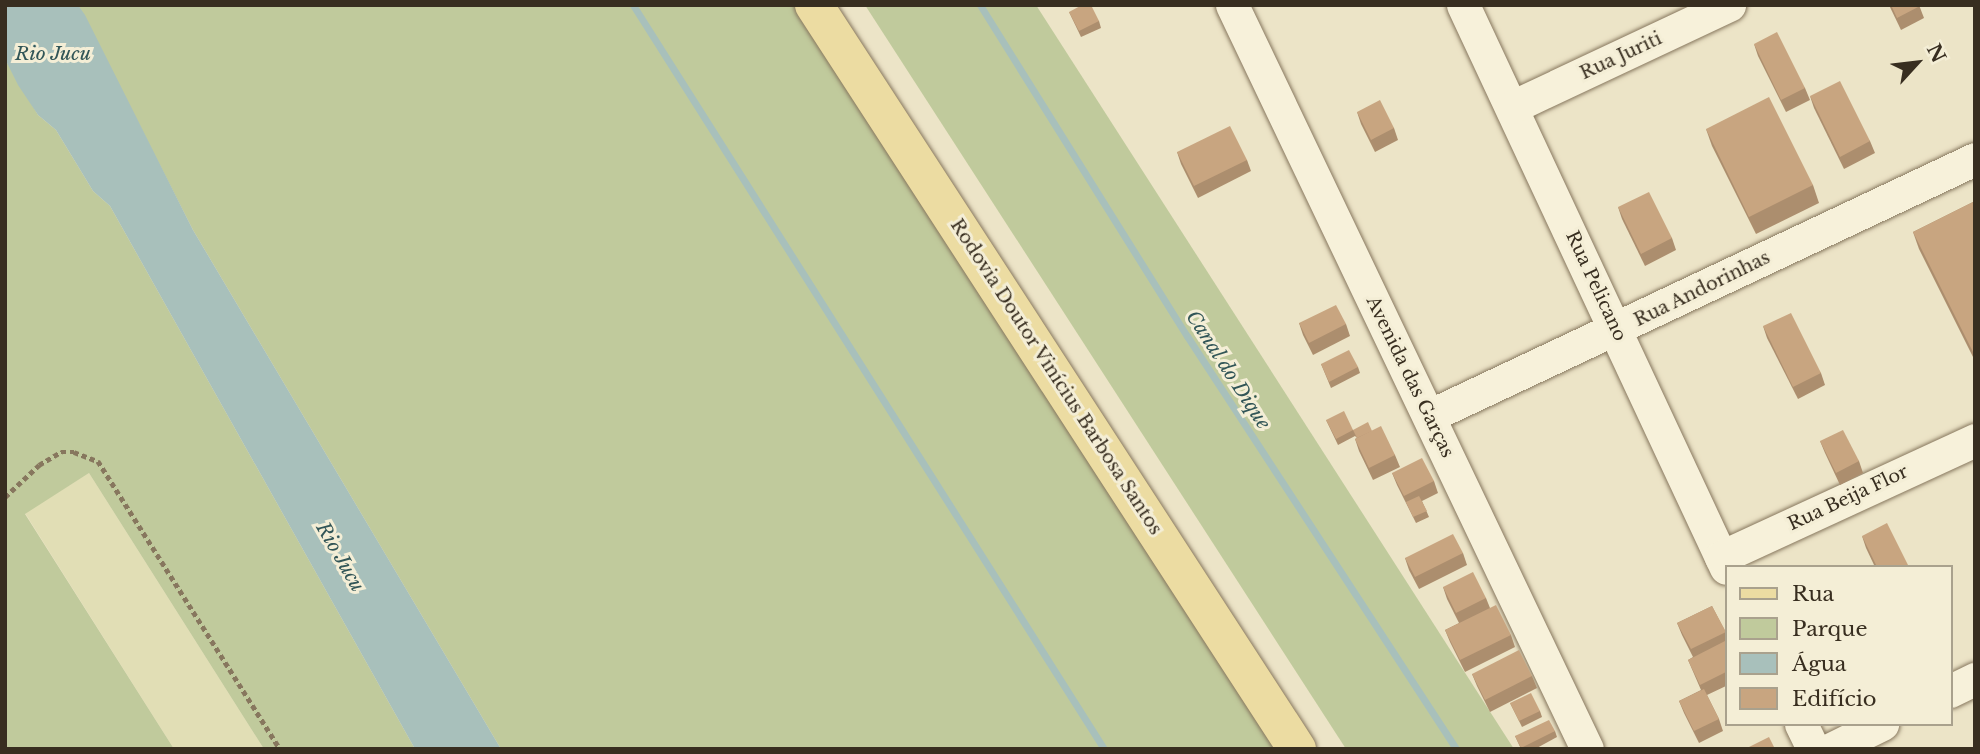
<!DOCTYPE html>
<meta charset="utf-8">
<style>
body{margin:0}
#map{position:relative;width:1980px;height:754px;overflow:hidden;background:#ece4c7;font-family:"Libre Baskerville",serif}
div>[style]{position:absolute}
.farmland>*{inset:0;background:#e1deb5}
.green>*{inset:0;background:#c0ca9c}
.water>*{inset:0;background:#a8c0bb}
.stream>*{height:7px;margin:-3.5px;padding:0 3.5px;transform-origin:3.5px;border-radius:3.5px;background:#a8c0bb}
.path>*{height:4.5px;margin-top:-2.25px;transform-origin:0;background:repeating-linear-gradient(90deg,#87775e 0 5px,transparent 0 8.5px)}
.roads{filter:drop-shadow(0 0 2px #87775e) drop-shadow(0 0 2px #87775e)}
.minor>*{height:33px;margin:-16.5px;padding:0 16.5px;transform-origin:16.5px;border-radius:16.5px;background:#f7f1da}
.major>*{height:38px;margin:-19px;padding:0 19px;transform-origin:19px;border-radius:19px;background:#ecdca2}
.wall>*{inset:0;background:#ac8e6e}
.building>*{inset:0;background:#c8a580}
span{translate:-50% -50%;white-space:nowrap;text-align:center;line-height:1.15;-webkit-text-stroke:6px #f4eed6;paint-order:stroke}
.street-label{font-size:18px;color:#382e20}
.water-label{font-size:19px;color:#315557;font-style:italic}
.frame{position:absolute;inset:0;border:7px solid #382e20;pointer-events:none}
.legend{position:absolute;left:1725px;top:565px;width:228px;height:161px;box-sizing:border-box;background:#f4eed6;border:2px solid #a9a18d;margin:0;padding:9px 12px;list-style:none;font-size:21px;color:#382e20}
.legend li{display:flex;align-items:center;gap:14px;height:35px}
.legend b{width:35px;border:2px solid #a9a18d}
.north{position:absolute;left:1882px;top:28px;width:70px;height:70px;-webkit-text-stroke:5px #f4eed6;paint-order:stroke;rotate:63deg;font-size:19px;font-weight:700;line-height:28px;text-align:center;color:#382e20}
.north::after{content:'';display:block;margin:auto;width:24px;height:32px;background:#382e20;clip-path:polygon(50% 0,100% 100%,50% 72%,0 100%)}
</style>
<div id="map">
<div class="farmland">
<i style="clip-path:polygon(89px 473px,264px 749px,174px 749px,25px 513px)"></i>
</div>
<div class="green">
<i style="clip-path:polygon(78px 5px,816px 5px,1297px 749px,501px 749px,193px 230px)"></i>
<i style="clip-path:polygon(865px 5px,1036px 5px,1514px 749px,1346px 749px)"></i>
<i style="clip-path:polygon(5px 59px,38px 115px,56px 130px,93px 191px,110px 206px,415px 749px,264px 749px,89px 473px,25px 514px,174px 749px,5px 749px)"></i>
</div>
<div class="water">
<i style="clip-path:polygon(5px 5px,78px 5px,85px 15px,193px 230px,501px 749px,415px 749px,110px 206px,93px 191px,56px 130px,38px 115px,18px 85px,5px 59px)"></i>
</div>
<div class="stream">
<i style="left:633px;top:5px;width:881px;rotate:57.66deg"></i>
<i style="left:980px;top:5px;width:390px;rotate:58deg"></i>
<i style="left:1187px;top:336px;width:493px;rotate:56.9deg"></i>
</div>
<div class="path">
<i style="left:5px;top:497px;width:47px;rotate:-43.3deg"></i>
<i style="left:39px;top:465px;width:26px;rotate:-31deg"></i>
<i style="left:61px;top:452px;width:13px"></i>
<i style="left:74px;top:452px;width:26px;rotate:21deg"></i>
<i style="left:98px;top:461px;width:341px;rotate:57.7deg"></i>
</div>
<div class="roads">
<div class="minor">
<i style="left:1232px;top:5px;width:824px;rotate:64.49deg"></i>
<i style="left:1463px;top:5px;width:621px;rotate:64.96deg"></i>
<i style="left:1512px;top:107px;width:240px;rotate:-25.2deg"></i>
<i style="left:1429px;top:416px;width:603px;rotate:-25.21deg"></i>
<i style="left:1721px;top:557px;width:280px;rotate:-24.7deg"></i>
<i style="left:1950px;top:691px;width:28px;rotate:-26deg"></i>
<i style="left:1801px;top:724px;width:28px;rotate:64deg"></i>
<i style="left:1831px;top:749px;width:57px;rotate:-26.1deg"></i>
</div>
<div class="major">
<i style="left:814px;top:5px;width:887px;rotate:57.01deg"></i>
</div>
</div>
<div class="wall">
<i style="clip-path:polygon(1889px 5px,1919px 5px,1924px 18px,1901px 30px)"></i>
<i style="clip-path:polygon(1069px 12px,1099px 21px,1101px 28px,1081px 37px)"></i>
<i style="clip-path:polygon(1754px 44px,1805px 88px,1810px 100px,1786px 112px,1758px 56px)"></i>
<i style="clip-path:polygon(1810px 96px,1870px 141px,1875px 153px,1844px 169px,1814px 108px)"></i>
<i style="clip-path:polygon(1357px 112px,1394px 128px,1398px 140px,1375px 152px,1361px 124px)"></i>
<i style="clip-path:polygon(1706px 129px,1813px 185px,1819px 203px,1756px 234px,1712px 146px)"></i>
<i style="clip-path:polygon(1177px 152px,1247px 160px,1251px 171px,1198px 198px,1181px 164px)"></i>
<i style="clip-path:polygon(1975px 201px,1975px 361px,1919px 249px,1913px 232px)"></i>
<i style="clip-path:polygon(1618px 207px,1672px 238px,1676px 250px,1645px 266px,1622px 219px)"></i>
<i style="clip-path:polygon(1299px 323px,1346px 324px,1350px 336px,1313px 355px,1303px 335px)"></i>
<i style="clip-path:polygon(1763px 326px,1821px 373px,1825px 385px,1798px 399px,1767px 338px)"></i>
<i style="clip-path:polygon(1321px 364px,1358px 367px,1360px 373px,1331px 388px)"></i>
<i style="clip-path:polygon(1326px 420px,1353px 430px,1372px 431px,1395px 455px,1400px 467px,1373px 480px,1359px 451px,1355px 439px,1357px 438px,1355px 436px,1338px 445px)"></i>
<i style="clip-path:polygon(1820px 441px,1859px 461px,1863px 473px,1840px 485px,1825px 453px)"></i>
<i style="clip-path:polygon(1392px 473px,1434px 481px,1438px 493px,1422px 501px,1429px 517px,1416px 523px,1397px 485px)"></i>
<i style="clip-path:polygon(1862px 536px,1909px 567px,1875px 567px,1866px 548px)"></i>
<i style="clip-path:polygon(1463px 553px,1467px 565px,1419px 589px,1409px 570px,1405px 558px)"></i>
<i style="clip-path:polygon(1443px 587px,1486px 598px,1490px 608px,1511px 635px,1515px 647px,1465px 672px,1450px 642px,1445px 630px,1459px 623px,1447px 599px)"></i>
<i style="clip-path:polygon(1712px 606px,1726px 633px,1726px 686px,1707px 695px,1719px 719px,1723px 731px,1699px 743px,1684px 713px,1679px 701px,1701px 690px,1688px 660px,1693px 657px,1682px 635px,1677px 623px)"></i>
<i style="clip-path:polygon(1472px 674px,1532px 676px,1537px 688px,1490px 712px,1477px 686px)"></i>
<i style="clip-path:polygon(1510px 703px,1540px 711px,1542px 717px,1522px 727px)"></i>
<i style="clip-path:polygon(1555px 731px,1557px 737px,1535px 749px,1521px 749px,1515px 736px)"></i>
</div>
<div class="building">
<i style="clip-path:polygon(1082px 5px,1091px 5px,1099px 21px,1079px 31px,1069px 12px)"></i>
<i style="clip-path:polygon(1891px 5px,1919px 5px,1920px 6px,1897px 18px)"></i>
<i style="clip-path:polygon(1777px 32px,1805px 88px,1781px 100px,1754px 44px)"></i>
<i style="clip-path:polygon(1840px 81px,1870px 141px,1840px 157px,1810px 96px)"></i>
<i style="clip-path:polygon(1769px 97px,1813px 185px,1749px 217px,1706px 129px)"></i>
<i style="clip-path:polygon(1380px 100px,1394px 128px,1371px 140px,1357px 112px)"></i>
<i style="clip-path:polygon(1230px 126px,1247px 160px,1194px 186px,1177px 152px)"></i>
<i style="clip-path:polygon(1649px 192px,1672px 238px,1641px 254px,1618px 207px)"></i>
<i style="clip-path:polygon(1975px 201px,1975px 356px,1913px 232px)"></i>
<i style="clip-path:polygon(1336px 305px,1346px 324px,1309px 343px,1299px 323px)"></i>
<i style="clip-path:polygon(1791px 313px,1821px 373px,1793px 387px,1763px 326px)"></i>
<i style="clip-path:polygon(1349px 350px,1358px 367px,1329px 382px,1321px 364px)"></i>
<i style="clip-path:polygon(1344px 411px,1353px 430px,1336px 439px,1326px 420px)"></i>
<i style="clip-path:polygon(1368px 422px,1372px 431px,1357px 438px,1353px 430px)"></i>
<i style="clip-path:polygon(1381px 426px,1395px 455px,1369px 468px,1355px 439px)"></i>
<i style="clip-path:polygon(1843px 430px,1859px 461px,1836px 473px,1820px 441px)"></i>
<i style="clip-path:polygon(1422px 458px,1434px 481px,1404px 496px,1392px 473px)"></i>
<i style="clip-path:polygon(1419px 496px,1427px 511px,1413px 517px,1406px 502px)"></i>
<i style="clip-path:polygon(1887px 523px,1909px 567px,1877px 567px,1862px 536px)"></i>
<i style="clip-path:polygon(1453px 534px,1463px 553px,1415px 577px,1405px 558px)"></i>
<i style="clip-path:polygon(1473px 572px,1486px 598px,1456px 613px,1443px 587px)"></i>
<i style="clip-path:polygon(1496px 605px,1511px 635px,1460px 660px,1445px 630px)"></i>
<i style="clip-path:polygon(1712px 606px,1726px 632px,1691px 649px,1677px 623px)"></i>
<i style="clip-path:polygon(1725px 641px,1726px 644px,1726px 672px,1700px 685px,1688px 660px)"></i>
<i style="clip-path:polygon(1519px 650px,1532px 676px,1485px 700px,1472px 674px)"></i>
<i style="clip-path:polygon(1704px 689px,1719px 719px,1694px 731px,1679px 701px)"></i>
<i style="clip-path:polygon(1531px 693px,1540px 711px,1519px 721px,1510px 703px)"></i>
<i style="clip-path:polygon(1549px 720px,1555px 731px,1521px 748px,1515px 736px)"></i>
<i style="clip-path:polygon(1769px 737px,1775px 749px,1745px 749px)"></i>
</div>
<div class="street-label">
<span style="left:1621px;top:56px;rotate:-25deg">Rua Juriti</span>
<span style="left:1596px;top:286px;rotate:65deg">Rua Pelicano</span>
<span style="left:1702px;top:289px;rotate:-26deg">Rua Andorinhas</span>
<span style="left:1056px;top:377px;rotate:57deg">Rodovia Doutor Vinícius Barbosa Santos</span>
<span style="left:1410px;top:377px;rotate:64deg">Avenida das Garças</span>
<span style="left:1848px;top:498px;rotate:-25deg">Rua Beija Flor</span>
</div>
<div class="water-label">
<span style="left:53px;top:54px">Rio Jucu</span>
<span style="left:1228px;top:370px;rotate:57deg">Canal do Dique</span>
<span style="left:340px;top:557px;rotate:60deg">Rio Jucu</span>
</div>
<div class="frame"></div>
<ul class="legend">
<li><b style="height:9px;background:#ecdca2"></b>Rua</li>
<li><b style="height:19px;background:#c0ca9c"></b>Parque</li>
<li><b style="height:19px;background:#a8c0bb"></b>Água</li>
<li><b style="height:19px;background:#c8a580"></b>Edifício</li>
</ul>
<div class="north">N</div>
</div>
